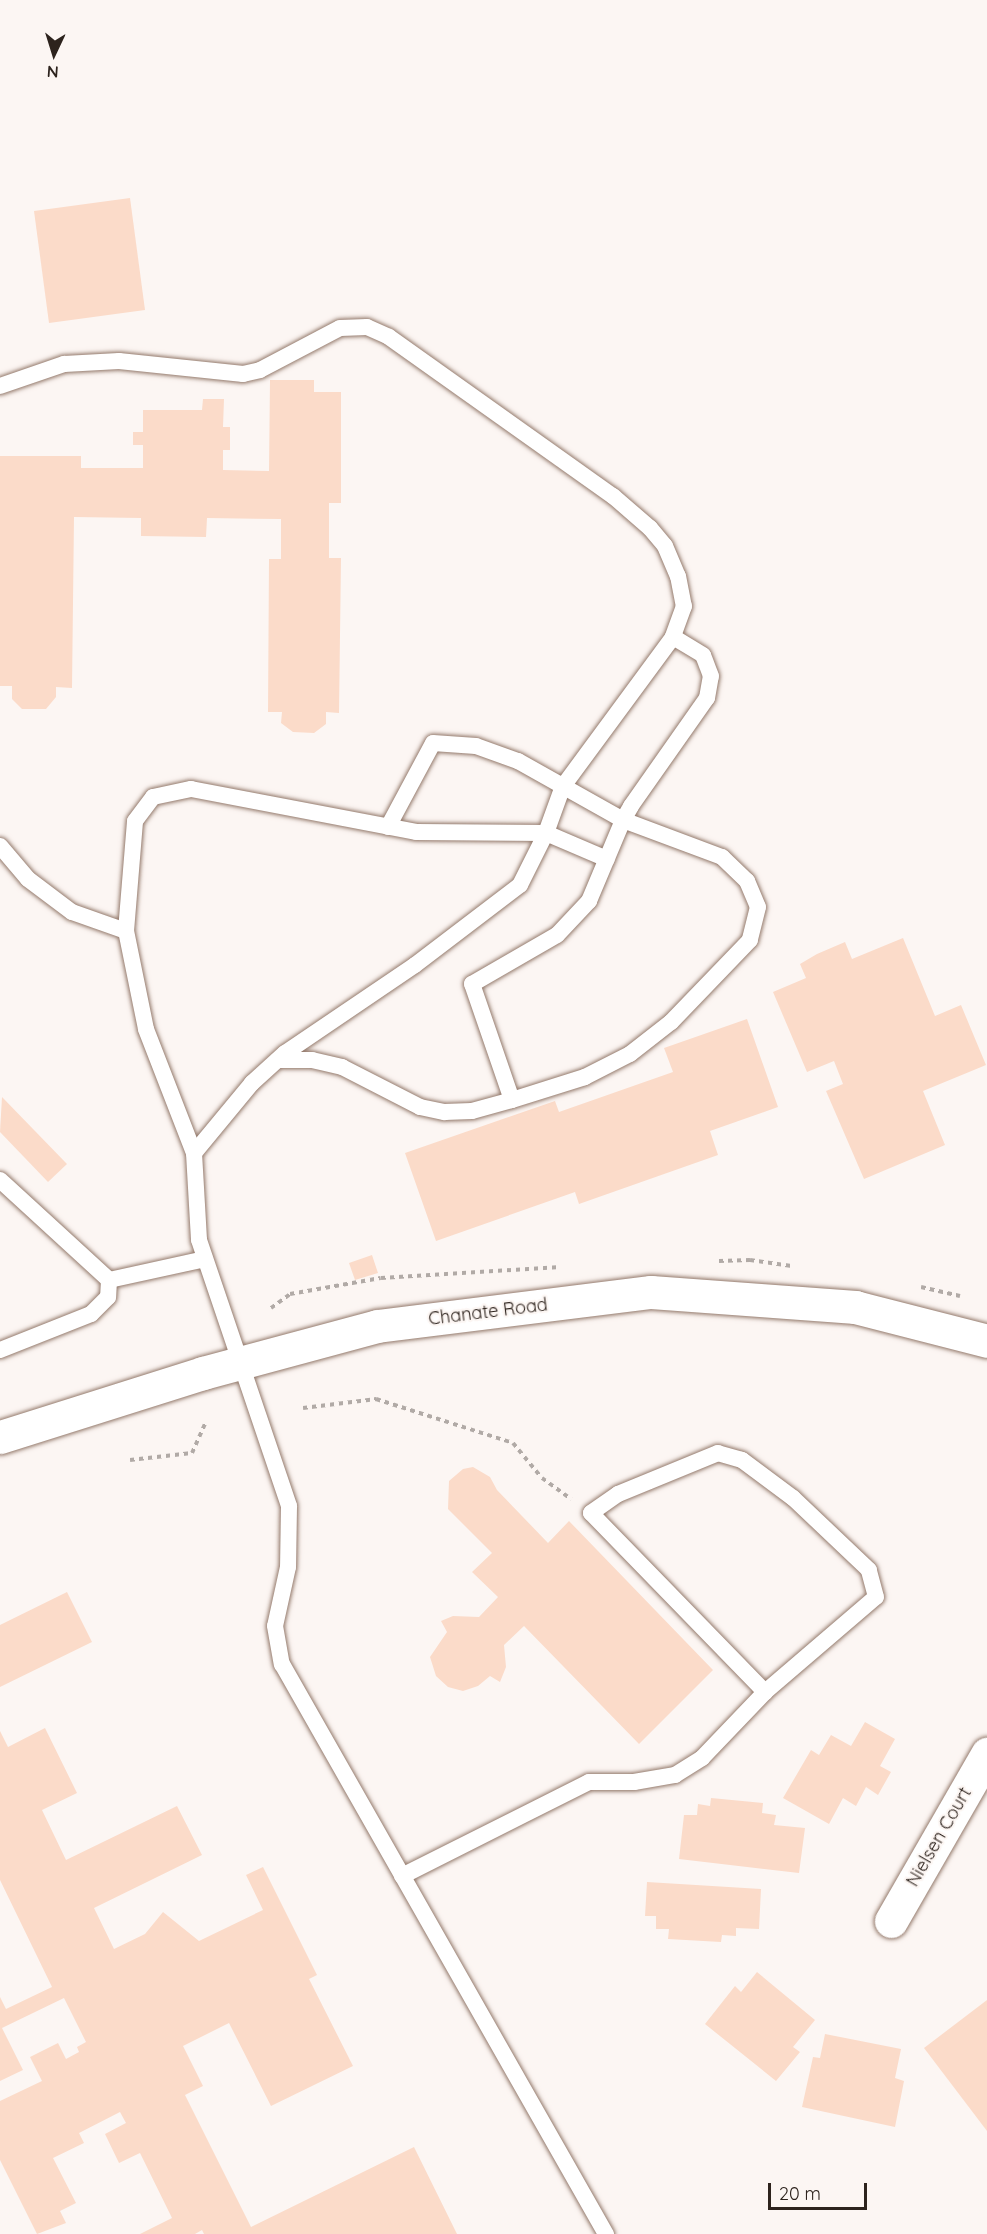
<!DOCTYPE html>
<style>
body{margin:0}
#map{position:relative;width:987px;height:2234px;overflow:hidden;background:#fcf6f3;font-family:Quicksand,sans-serif}
div>[style]{position:absolute}
.building>*{inset:0;background:#fbdbc9}
.path>*{height:4px;margin-top:-2px;transform-origin:0;background:repeating-linear-gradient(90deg,#b1aaa6 0 4.5px,transparent 0 9px)}
.roads{filter:drop-shadow(0 0 2px #947a6c) drop-shadow(0 0 2px #947a6c)}
.service>*{height:16px;margin:-8px;padding:0 8px;transform-origin:8px;border-radius:8px;background:#fff}
.minor>*{height:33px;margin:-16.5px;padding:0 16.5px;transform-origin:16.5px;border-radius:16.5px;background:#fff}
.tertiary>*{height:33px;margin:-16.5px;padding:0 16.5px;transform-origin:16.5px;border-radius:16.5px;background:#fff}
span{translate:-50% -50%;white-space:nowrap;text-align:center;line-height:1.15;-webkit-text-stroke:4.5px #fcf6f3;paint-order:stroke}
.street-label{font-size:18px;color:#2d231d}
.north{position:absolute;left:24px;top:24px;width:60px;height:60px;-webkit-text-stroke:4px #fcf6f3;paint-order:stroke;rotate:184deg;font-size:16px;font-weight:700;line-height:24px;text-align:center;color:#2d231d}
.north::after{content:'';display:block;margin:auto;width:21px;height:27px;background:#2d231d;clip-path:polygon(50% 0,100% 100%,50% 72%,0 100%)}
.scale{position:absolute;left:768px;top:2183px;width:99px;height:27px;box-sizing:border-box;border:3px solid #2d231d;border-top:0;padding-left:8px;font-size:18px;line-height:21px;white-space:nowrap;color:#2d231d;-webkit-text-stroke:4px #fcf6f3;paint-order:stroke}
</style>
<div id="map">
<div class="building">
<i style="clip-path:polygon(130px 198px,145px 310px,49px 323px,34px 211px)"></i>
<i style="clip-path:polygon(270px 380px,314px 380px,314px 392px,341px 392px,341px 503px,329px 503px,329px 558px,341px 558px,339px 713px,326px 712px,326px 724px,314px 733px,293px 732px,281px 723px,282px 712px,268px 712px,269px 559px,281px 559px,281px 519px,207px 518px,206px 537px,141px 536px,141px 518px,74px 517px,72px 688px,56px 687px,56px 697px,46px 709px,22px 709px,12px 699px,12px 686px,0 686px,0 456px,81px 456px,81px 468px,143px 468px,143px 445px,133px 445px,133px 432px,143px 432px,143px 410px,202px 410px,203px 399px,224px 399px,223px 427px,230px 427px,230px 450px,223px 450px,223px 470px,269px 471px)"></i>
<i style="clip-path:polygon(903px 938px,935px 1016px,961px 1005px,986px 1065px,923px 1091px,945px 1145px,864px 1179px,826px 1091px,843px 1084px,834px 1061px,807px 1072px,773px 992px,806px 978px,800px 964px,817px 954px,845px 942px,852px 959px)"></i>
<i style="clip-path:polygon(747px 1019px,778px 1107px,710px 1131px,718px 1155px,579px 1204px,575px 1192px,436px 1241px,405px 1153px,555px 1101px,559px 1112px,673px 1072px,664px 1048px)"></i>
<i style="clip-path:polygon(2px 1097px,67px 1164px,48px 1182px,0 1132px)"></i>
<i style="clip-path:polygon(372px 1255px,378px 1273px,355px 1280px,349px 1263px)"></i>
<i style="clip-path:polygon(473px 1467px,490px 1477px,497px 1490px,548px 1543px,569px 1521px,713px 1670px,639px 1744px,524px 1626px,504px 1645px,506px 1667px,500px 1682px,490px 1676px,478px 1686px,463px 1691px,448px 1687px,436px 1676px,430px 1657px,447px 1632px,441px 1621px,453px 1616px,479px 1617px,498px 1597px,472px 1572px,492px 1553px,448px 1509px,449px 1481px,463px 1469px)"></i>
<i style="clip-path:polygon(67px 1592px,92px 1642px,0 1687px,0 1625px)"></i>
<i style="clip-path:polygon(865px 1722px,895px 1739px,880px 1766px,891px 1772px,878px 1795px,866px 1787px,856px 1806px,843px 1798px,829px 1824px,783px 1798px,811px 1750px,819px 1755px,831px 1735px,851px 1746px)"></i>
<i style="clip-path:polygon(45px 1728px,77px 1793px,42px 1810px,66px 1860px,177px 1806px,202px 1855px,94px 1908px,114px 1949px,145px 1934px,163px 1912px,199px 1941px,263px 1910px,246px 1875px,263px 1867px,317px 1975px,309px 1979px,353px 2066px,271px 2106px,229px 2023px,183px 2046px,203px 2086px,185px 2095px,251px 2227px,414px 2147px,457px 2234px,204px 2234px,202px 2230px,195px 2234px,140px 2234px,172px 2218px,140px 2153px,119px 2163px,105px 2134px,126px 2123px,120px 2112px,79px 2133px,84px 2143px,53px 2158px,76px 2203px,60px 2211px,66px 2223px,37px 2234px,0 2160px,0 2101px,42px 2081px,30px 2057px,58px 2043px,66px 2059px,79px 2052px,77px 2047px,86px 2042px,64px 1998px,2px 2028px,23px 2070px,0 2081px,0 1997px,6px 2009px,52px 1987px,0 1880px,0 1731px,8px 1747px)"></i>
<i style="clip-path:polygon(711px 1798px,763px 1803px,762px 1813px,776px 1815px,774px 1825px,805px 1828px,799px 1873px,679px 1859px,684px 1815px,697px 1815px,698px 1804px,710px 1806px)"></i>
<i style="clip-path:polygon(647px 1882px,761px 1889px,759px 1929px,736px 1928px,736px 1936px,722px 1935px,721px 1942px,668px 1939px,669px 1929px,656px 1929px,656px 1916px,645px 1916px)"></i>
<i style="clip-path:polygon(757px 1972px,815px 2020px,793px 2047px,800px 2052px,776px 2081px,705px 2024px,735px 1986px,741px 1992px)"></i>
<i style="clip-path:polygon(987px 2000px,987px 2131px,924px 2048px)"></i>
<i style="clip-path:polygon(825px 2034px,901px 2049px,895px 2078px,904px 2081px,895px 2127px,802px 2107px,813px 2057px,820px 2058px)"></i>
</div>
<div class="path">
<i style="left:719px;top:1261px;width:31px;rotate:-2deg"></i>
<i style="left:750px;top:1260px;width:42px;rotate:8.1deg"></i>
<i style="left:921px;top:1287px;width:40px;rotate:13deg"></i>
<i style="left:271px;top:1308px;width:24px;rotate:-36deg"></i>
<i style="left:290px;top:1294px;width:92px;rotate:-10deg"></i>
<i style="left:381px;top:1278px;width:180px;rotate:-3.5deg"></i>
<i style="left:303px;top:1408px;width:74px;rotate:-7deg"></i>
<i style="left:376px;top:1399px;width:144px;rotate:17.8deg"></i>
<i style="left:513px;top:1443px;width:45px;rotate:50.4deg"></i>
<i style="left:542px;top:1478px;width:36px;rotate:36deg"></i>
<i style="left:130px;top:1460px;width:62px;rotate:-6.4deg"></i>
<i style="left:192px;top:1453px;width:34px;rotate:-66deg"></i>
</div>
<div class="roads">
<div class="service">
<i style="left:0;top:386px;width:68px;rotate:-19deg"></i>
<i style="left:64px;top:364px;width:55px;rotate:-3.1deg"></i>
<i style="left:119px;top:361px;width:125px;rotate:6deg"></i>
<i style="left:243px;top:374px;width:17px;rotate:-13deg"></i>
<i style="left:260px;top:370px;width:90px;rotate:-27.7deg"></i>
<i style="left:340px;top:328px;width:27px;rotate:-2deg"></i>
<i style="left:367px;top:327px;width:24px;rotate:24deg"></i>
<i style="left:389px;top:337px;width:275px;rotate:35.4deg"></i>
<i style="left:613px;top:496px;width:49px;rotate:40.9deg"></i>
<i style="left:650px;top:528px;width:23px;rotate:50deg"></i>
<i style="left:665px;top:546px;width:33px;rotate:67deg"></i>
<i style="left:678px;top:576px;width:31px;rotate:79deg"></i>
<i style="left:684px;top:606px;width:33px;rotate:110deg"></i>
<i style="left:673px;top:637px;width:185px;rotate:126.4deg"></i>
<i style="left:563px;top:786px;width:50px;rotate:109.9deg"></i>
<i style="left:546px;top:833px;width:58px;rotate:116.6deg"></i>
<i style="left:520px;top:885px;width:132px;rotate:142.7deg"></i>
<i style="left:415px;top:965px;width:157px;rotate:145.9deg"></i>
<i style="left:285px;top:1053px;width:45px;rotate:137.7deg"></i>
<i style="left:252px;top:1083px;width:91px;rotate:129.6deg"></i>
<i style="left:194px;top:1153px;width:133px;rotate:-111.2deg"></i>
<i style="left:146px;top:1029px;width:100px;rotate:-101.5deg"></i>
<i style="left:126px;top:931px;width:110px;rotate:-85.3deg"></i>
<i style="left:135px;top:821px;width:30px;rotate:-53deg"></i>
<i style="left:153px;top:797px;width:39px;rotate:-12deg"></i>
<i style="left:191px;top:789px;width:229px;rotate:10.8deg"></i>
<i style="left:416px;top:832px;width:130px;rotate:0.4deg"></i>
<i style="left:546px;top:833px;width:66px;rotate:23.1deg"></i>
<i style="left:388px;top:827px;width:95px;rotate:-61.8deg"></i>
<i style="left:433px;top:743px;width:43px;rotate:4deg"></i>
<i style="left:476px;top:746px;width:45px;rotate:19.7deg"></i>
<i style="left:518px;top:761px;width:120px;rotate:29.3deg"></i>
<i style="left:623px;top:820px;width:106px;rotate:20.5deg"></i>
<i style="left:722px;top:857px;width:35px;rotate:44deg"></i>
<i style="left:747px;top:881px;width:28px;rotate:67deg"></i>
<i style="left:758px;top:907px;width:34px;rotate:104deg"></i>
<i style="left:750px;top:940px;width:114px;rotate:133.9deg"></i>
<i style="left:671px;top:1022px;width:52px;rotate:142deg"></i>
<i style="left:630px;top:1054px;width:51px;rotate:152.9deg"></i>
<i style="left:585px;top:1077px;width:77px;rotate:162.5deg"></i>
<i style="left:512px;top:1100px;width:123px;rotate:-109deg"></i>
<i style="left:472px;top:984px;width:98px;rotate:-30deg"></i>
<i style="left:557px;top:935px;width:47px;rotate:-46.7deg"></i>
<i style="left:589px;top:901px;width:88px;rotate:-67.2deg"></i>
<i style="left:623px;top:820px;width:16px;rotate:-60deg"></i>
<i style="left:631px;top:806px;width:132px;rotate:-54.9deg"></i>
<i style="left:707px;top:698px;width:22px;rotate:-80deg"></i>
<i style="left:711px;top:676px;width:22px;rotate:-111deg"></i>
<i style="left:703px;top:655px;width:35px;rotate:-149deg"></i>
<i style="left:0;top:846px;width:43px;rotate:49.7deg"></i>
<i style="left:28px;top:879px;width:55px;rotate:36.9deg"></i>
<i style="left:72px;top:912px;width:57px;rotate:19.4deg"></i>
<i style="left:278px;top:1060px;width:34px"></i>
<i style="left:312px;top:1060px;width:31px;rotate:13deg"></i>
<i style="left:342px;top:1067px;width:88px;rotate:27.1deg"></i>
<i style="left:420px;top:1107px;width:25px;rotate:12deg"></i>
<i style="left:444px;top:1112px;width:28px;rotate:-2deg"></i>
<i style="left:472px;top:1111px;width:41px;rotate:-15.4deg"></i>
<i style="left:194px;top:1153px;width:87px;rotate:86.7deg"></i>
<i style="left:199px;top:1240px;width:281px;rotate:71.3deg"></i>
<i style="left:289px;top:1506px;width:61px;rotate:90.9deg"></i>
<i style="left:288px;top:1567px;width:60px;rotate:102.4deg"></i>
<i style="left:275px;top:1626px;width:39px;rotate:80deg"></i>
<i style="left:282px;top:1664px;width:656px;rotate:60.39deg"></i>
<i style="left:0;top:1180px;width:148px;rotate:42.5deg"></i>
<i style="left:109px;top:1280px;width:17px;rotate:93deg"></i>
<i style="left:108px;top:1297px;width:24px;rotate:135deg"></i>
<i style="left:91px;top:1314px;width:98px;rotate:158.4deg"></i>
<i style="left:109px;top:1280px;width:98px;rotate:-12.3deg"></i>
<i style="left:402px;top:1876px;width:209px;rotate:-26.7deg"></i>
<i style="left:589px;top:1782px;width:45px"></i>
<i style="left:634px;top:1782px;width:42px;rotate:-9.7deg"></i>
<i style="left:675px;top:1775px;width:32px;rotate:-32deg"></i>
<i style="left:702px;top:1758px;width:91px;rotate:-46.3deg"></i>
<i style="left:765px;top:1692px;width:146px;rotate:-40.6deg"></i>
<i style="left:876px;top:1597px;width:28px;rotate:-105deg"></i>
<i style="left:869px;top:1570px;width:105px;rotate:-136.5deg"></i>
<i style="left:793px;top:1498px;width:64px;rotate:-143.3deg"></i>
<i style="left:742px;top:1460px;width:25px;rotate:-164deg"></i>
<i style="left:718px;top:1453px;width:108px;rotate:157.7deg"></i>
<i style="left:618px;top:1494px;width:33px;rotate:145deg"></i>
<i style="left:591px;top:1513px;width:250px;rotate:45.8deg"></i>
</div>
<div class="minor">
<i style="left:891px;top:1921px;width:193px;rotate:-60.1deg"></i>
</div>
<div class="tertiary">
<i style="left:0;top:1437px;width:213px;rotate:-17.5deg"></i>
<i style="left:203px;top:1373px;width:180px;rotate:-15.1deg"></i>
<i style="left:377px;top:1326px;width:276px;rotate:-7.1deg"></i>
<i style="left:651px;top:1292px;width:205px;rotate:4.2deg"></i>
<i style="left:855px;top:1307px;width:136px;rotate:14.4deg"></i>
</div>
</div>
<div class="street-label">
<span style="left:488px;top:1312px;rotate:-7deg">Chanate Road</span>
<span style="left:939px;top:1837px;rotate:-60deg">Nielsen Court</span>
</div>
<div class="north">N</div>
<div class="scale">20 m</div>
</div>
